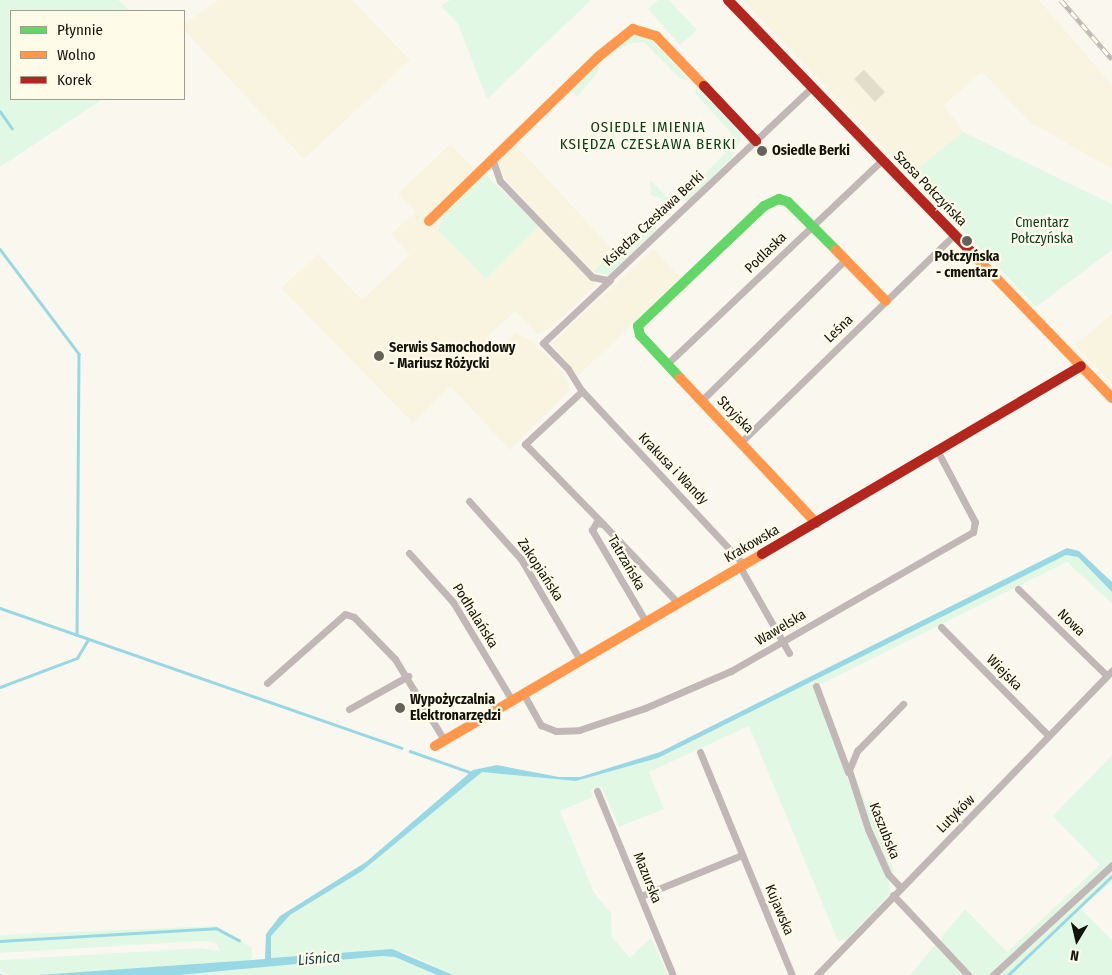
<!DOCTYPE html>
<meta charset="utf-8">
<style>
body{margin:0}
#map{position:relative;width:1112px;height:975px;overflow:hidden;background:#faf8ee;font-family:"Fira Sans Condensed",sans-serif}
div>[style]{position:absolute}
.built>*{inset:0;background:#f8f4df}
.green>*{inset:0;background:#e1f8e4}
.water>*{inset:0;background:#98d8e4}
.stream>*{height:2.5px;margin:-1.25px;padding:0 1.25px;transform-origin:1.25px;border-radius:1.25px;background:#98d8e4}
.building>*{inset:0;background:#e1ddcb}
.street>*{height:7px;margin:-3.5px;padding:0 3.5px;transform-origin:3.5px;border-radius:3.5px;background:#c1b7b6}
.fast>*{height:10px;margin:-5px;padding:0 5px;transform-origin:5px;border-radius:5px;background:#63d668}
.slow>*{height:10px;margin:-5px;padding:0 5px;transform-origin:5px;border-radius:5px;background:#ff974d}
.jam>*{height:10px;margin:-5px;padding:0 5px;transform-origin:5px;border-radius:5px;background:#b3261e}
.rail>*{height:4.5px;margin-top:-2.25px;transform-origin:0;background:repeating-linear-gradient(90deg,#fffbe9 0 8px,#beb9b4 0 16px);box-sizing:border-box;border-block:1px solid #beb9b4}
.dots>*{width:14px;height:14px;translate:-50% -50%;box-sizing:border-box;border:2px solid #fffbe9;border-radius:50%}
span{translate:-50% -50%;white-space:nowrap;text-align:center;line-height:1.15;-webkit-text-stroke:4.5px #fffbe9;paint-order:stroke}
.poi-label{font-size:14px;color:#14130b;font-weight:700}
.left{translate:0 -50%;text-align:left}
.street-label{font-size:14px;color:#14130b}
.park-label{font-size:14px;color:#084126}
.neighbourhood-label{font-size:15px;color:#023c1c;letter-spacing:1px}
.water-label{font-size:15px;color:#1c4650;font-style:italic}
.legend{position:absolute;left:10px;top:10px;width:175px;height:90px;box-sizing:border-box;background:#fffbe9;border:1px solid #a19e90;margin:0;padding:6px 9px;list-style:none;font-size:15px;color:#14130b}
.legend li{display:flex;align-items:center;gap:10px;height:25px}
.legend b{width:25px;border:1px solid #a19e90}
.north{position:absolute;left:1052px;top:915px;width:50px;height:50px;-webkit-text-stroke:4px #fffbe9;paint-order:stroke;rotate:189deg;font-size:14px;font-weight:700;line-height:20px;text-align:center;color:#14130b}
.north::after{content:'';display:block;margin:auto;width:18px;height:22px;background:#14130b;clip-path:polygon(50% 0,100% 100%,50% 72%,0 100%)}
</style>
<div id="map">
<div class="built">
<i style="clip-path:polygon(218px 0,352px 0,410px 60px,304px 159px,184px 30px,184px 24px)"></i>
<i style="clip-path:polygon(743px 0,1039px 0,1112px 85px,1112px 169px,1031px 123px,982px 72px,944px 105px,963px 132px,910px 175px)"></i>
<i style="clip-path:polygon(450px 144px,483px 178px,441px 220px,445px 239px,486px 279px,539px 226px,597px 284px,548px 330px,537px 334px,515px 311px,488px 336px,498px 349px,516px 333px,531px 340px,566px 376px,570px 390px,510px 450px,450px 386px,413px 423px,281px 288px,318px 254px,362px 300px,410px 255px,391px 234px,415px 212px,398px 194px)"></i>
<i style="clip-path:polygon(515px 144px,614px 251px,593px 272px,498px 172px,501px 158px)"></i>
<i style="clip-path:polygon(653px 249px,681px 277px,578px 376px,552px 343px)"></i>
<i style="clip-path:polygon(1112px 314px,1112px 384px,1075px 345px)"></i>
</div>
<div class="green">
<i style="clip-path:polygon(0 0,118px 0,131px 11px,11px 11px,11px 99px,103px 99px,0 167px)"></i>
<i style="clip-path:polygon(450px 0,591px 0,487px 99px,458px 24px,441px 6px)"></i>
<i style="clip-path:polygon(658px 0,669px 0,697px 30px,680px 45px,648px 9px)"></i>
<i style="clip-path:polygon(634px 34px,648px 36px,689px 80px,682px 80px,644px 42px,630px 43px,608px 58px)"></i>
<i style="clip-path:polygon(596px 65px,600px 69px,577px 97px,571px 91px)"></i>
<i style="clip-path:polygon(696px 88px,734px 125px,741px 139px,733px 156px,690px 200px,672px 204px,651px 195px,650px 180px,667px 197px,680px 199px,733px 145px,731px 133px,695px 93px)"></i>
<i style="clip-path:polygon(963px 132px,1112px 204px,1112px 250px,1036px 307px,910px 175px)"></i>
<i style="clip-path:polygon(486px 175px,539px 226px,486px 279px,438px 231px,441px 220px)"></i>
<i style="clip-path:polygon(646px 219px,657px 229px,609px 275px,593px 272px)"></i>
<i style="clip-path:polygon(1066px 555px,1078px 557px,1112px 592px,1112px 604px,1067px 562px,819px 685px,845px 754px,839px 758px,889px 881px,890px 894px,846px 940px,838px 941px,749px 726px,649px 772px,664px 809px,619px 827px,602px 787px,590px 790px,593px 797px,560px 811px,594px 893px,611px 913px,612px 937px,630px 958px,651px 938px,668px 975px,453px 975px,406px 953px,271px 958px,271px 936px,281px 921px,362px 871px,482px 772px,576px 781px,658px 758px)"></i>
<i style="clip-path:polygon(1112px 755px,1112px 882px,1080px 908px,1112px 940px,1112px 975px,910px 975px,965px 909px,1007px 952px,1100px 865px,1053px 816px)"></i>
<i style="clip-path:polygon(853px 771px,895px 873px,898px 876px,890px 870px,882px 857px)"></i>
<i style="clip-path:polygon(217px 926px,252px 948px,252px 961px,38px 975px,10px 975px,0 971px,0 960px,201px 948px,220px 951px,216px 943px,202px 941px,0 953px,0 935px)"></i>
<i style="clip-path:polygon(382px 956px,395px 957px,437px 975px,179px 975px)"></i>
</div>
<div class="water">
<i style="clip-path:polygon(1067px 548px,1079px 551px,1112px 582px,1112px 592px,1078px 557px,1066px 555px,658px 758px,576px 781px,482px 772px,362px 871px,290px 915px,271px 936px,271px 958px,392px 949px,453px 975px,437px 975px,395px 957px,382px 956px,179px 975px,38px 975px,265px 959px,266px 934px,280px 916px,366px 862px,473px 770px,497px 765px,559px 777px,580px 777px,660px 752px)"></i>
</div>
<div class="stream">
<i style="left:0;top:111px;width:21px;rotate:55deg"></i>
<i style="left:0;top:249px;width:131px;rotate:53deg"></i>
<i style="left:79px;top:354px;width:281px;rotate:90.4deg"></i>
<i style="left:0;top:608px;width:425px;rotate:19.2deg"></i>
<i style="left:0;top:687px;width:82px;rotate:-20.6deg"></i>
<i style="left:77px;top:658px;width:21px;rotate:-59deg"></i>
<i style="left:410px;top:751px;width:66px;rotate:19.5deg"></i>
<i style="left:0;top:941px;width:216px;rotate:-3.4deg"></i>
<i style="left:216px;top:928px;width:26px;rotate:28deg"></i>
<i style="left:0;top:975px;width:1px"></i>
<i style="left:1008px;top:975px;width:144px;rotate:-43.6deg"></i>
</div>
<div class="building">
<i style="clip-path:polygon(864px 70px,885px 92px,875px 102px,854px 79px)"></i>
</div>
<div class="street">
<i style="left:493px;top:161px;width:21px;rotate:71deg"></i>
<i style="left:500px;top:181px;width:133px;rotate:46.2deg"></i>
<i style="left:592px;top:277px;width:16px;rotate:11deg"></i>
<i style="left:608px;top:280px;width:281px;rotate:-43.4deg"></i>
<i style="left:610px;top:280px;width:92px;rotate:136.8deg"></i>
<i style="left:543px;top:343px;width:36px;rotate:46deg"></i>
<i style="left:568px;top:369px;width:26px;rotate:58deg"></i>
<i style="left:582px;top:391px;width:238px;rotate:47deg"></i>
<i style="left:667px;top:364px;width:296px;rotate:-43.5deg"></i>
<i style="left:582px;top:391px;width:78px;rotate:137.1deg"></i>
<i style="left:525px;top:444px;width:110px;rotate:45.7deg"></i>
<i style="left:702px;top:400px;width:200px;rotate:-44.4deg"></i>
<i style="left:741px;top:442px;width:297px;rotate:-44.2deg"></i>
<i style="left:469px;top:501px;width:78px;rotate:48.1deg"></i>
<i style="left:521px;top:559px;width:117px;rotate:59.7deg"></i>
<i style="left:409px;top:553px;width:66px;rotate:48.1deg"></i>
<i style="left:453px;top:602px;width:114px;rotate:59deg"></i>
<i style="left:740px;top:567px;width:99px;rotate:60.3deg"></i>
<i style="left:1018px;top:589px;width:124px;rotate:44.3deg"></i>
<i style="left:646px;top:622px;width:107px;rotate:-120.4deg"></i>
<i style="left:592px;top:530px;width:8px;rotate:-60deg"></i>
<i style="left:596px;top:523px;width:7px;rotate:8deg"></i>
<i style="left:603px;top:524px;width:109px;rotate:46.5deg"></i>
<i style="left:941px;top:627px;width:153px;rotate:45.3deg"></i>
<i style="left:267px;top:683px;width:104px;rotate:-41.5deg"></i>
<i style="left:345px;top:614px;width:9px;rotate:18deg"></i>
<i style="left:354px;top:617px;width:59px;rotate:45.7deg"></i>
<i style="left:395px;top:659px;width:95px;rotate:58.8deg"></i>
<i style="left:816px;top:686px;width:92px;rotate:69.6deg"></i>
<i style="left:523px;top:693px;width:37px;rotate:61deg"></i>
<i style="left:541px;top:725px;width:16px;rotate:22deg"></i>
<i style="left:556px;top:731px;width:23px;rotate:-2deg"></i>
<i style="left:579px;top:730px;width:70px;rotate:-18.4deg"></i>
<i style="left:645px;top:708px;width:94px;rotate:-23.3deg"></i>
<i style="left:731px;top:671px;width:279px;rotate:-29.9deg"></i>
<i style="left:973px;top:532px;width:10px;rotate:-79deg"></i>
<i style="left:975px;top:522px;width:79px;rotate:-117.9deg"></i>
<i style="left:349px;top:709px;width:68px;rotate:-29.2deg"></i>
<i style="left:700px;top:752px;width:241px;rotate:67.6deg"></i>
<i style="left:597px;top:791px;width:199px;rotate:67.6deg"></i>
<i style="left:901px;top:888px;width:19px;rotate:-133deg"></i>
<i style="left:888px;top:874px;width:49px;rotate:-114deg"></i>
<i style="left:868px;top:829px;width:62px;rotate:-107.9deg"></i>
<i style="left:849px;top:770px;width:21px;rotate:-67deg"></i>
<i style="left:857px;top:751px;width:66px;rotate:-45.6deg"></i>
<i style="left:893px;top:895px;width:110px;rotate:46.8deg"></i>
<i style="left:641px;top:896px;width:109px;rotate:-22.1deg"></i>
<i style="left:817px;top:975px;width:424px;rotate:-45.9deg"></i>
<i style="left:993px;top:975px;width:162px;rotate:-42.7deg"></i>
</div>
<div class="fast">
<i style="left:680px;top:378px;width:59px;rotate:-132.9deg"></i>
<i style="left:640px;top:335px;width:9px;rotate:-103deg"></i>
<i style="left:638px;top:326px;width:174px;rotate:-43.6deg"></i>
<i style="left:764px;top:206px;width:17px;rotate:-25deg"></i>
<i style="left:779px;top:199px;width:9px;rotate:18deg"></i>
<i style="left:788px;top:202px;width:68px;rotate:45deg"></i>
</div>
<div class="slow">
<i style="left:429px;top:221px;width:235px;rotate:-44.1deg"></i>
<i style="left:598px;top:57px;width:45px;rotate:-38.7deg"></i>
<i style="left:633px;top:29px;width:24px;rotate:17deg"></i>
<i style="left:656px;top:36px;width:69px;rotate:46.2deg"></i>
<i style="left:836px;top:250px;width:71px;rotate:45.6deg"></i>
<i style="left:971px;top:252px;width:203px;rotate:46deg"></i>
<i style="left:680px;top:378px;width:199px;rotate:46.8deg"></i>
<i style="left:435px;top:746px;width:379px;rotate:-30.4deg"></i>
</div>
<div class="jam">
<i style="left:728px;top:0;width:350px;rotate:46deg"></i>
<i style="left:704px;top:86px;width:76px;rotate:46.6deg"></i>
<i style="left:762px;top:554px;width:370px;rotate:-30.5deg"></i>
</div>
<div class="rail">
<i style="left:1061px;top:0;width:78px;rotate:49.2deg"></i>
</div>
<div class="dots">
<i style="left:762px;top:151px;background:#64635a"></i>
<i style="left:967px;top:241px;background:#64635a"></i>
<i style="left:379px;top:356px;background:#64635a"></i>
<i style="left:400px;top:708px;background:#64635a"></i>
</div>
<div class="poi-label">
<span class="left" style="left:772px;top:151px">Osiedle Berki</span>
<span style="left:967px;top:265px">Połczyńska<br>- cmentarz</span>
<span class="left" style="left:389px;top:356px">Serwis Samochodowy<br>- Mariusz Różycki</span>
<span class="left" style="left:410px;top:708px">Wypożyczalnia<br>Elektronarzędzi</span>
</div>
<div class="street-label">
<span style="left:930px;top:189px;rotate:46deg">Szosa Połczyńska</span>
<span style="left:654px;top:219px;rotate:-43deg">Księdza Czesława Berki</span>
<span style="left:766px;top:253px;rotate:-44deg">Podlaska</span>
<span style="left:839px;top:329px;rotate:-44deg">Leśna</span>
<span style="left:735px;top:415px;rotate:46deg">Stryjska</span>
<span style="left:673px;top:469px;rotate:46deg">Krakusa i Wandy</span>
<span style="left:752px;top:544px;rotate:-30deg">Krakowska</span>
<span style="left:626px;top:563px;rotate:60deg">Tatrzańska</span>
<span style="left:540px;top:570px;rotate:57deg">Zakopiańska</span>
<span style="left:475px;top:616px;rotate:58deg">Podhalańska</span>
<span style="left:1071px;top:623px;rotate:44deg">Nowa</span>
<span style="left:781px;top:628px;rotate:-31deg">Wawelska</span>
<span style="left:1004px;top:673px;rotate:45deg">Wiejska</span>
<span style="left:956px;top:814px;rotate:-45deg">Lutyków</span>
<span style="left:884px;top:831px;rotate:68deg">Kaszubska</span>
<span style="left:647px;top:878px;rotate:68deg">Mazurska</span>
<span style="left:779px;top:910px;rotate:67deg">Kujawska</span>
</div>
<div class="park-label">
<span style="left:1042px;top:231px">Cmentarz<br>Połczyńska</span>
</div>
<div class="neighbourhood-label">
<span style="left:648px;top:136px">OSIEDLE IMIENIA<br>KSIĘDZA CZESŁAWA BERKI</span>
</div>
<div class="water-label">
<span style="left:319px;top:959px;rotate:-5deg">Liśnica</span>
</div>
<ul class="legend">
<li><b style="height:6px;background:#63d668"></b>Płynnie</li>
<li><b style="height:6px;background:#ff974d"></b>Wolno</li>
<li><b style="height:6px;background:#b3261e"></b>Korek</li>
</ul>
<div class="north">N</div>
</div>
